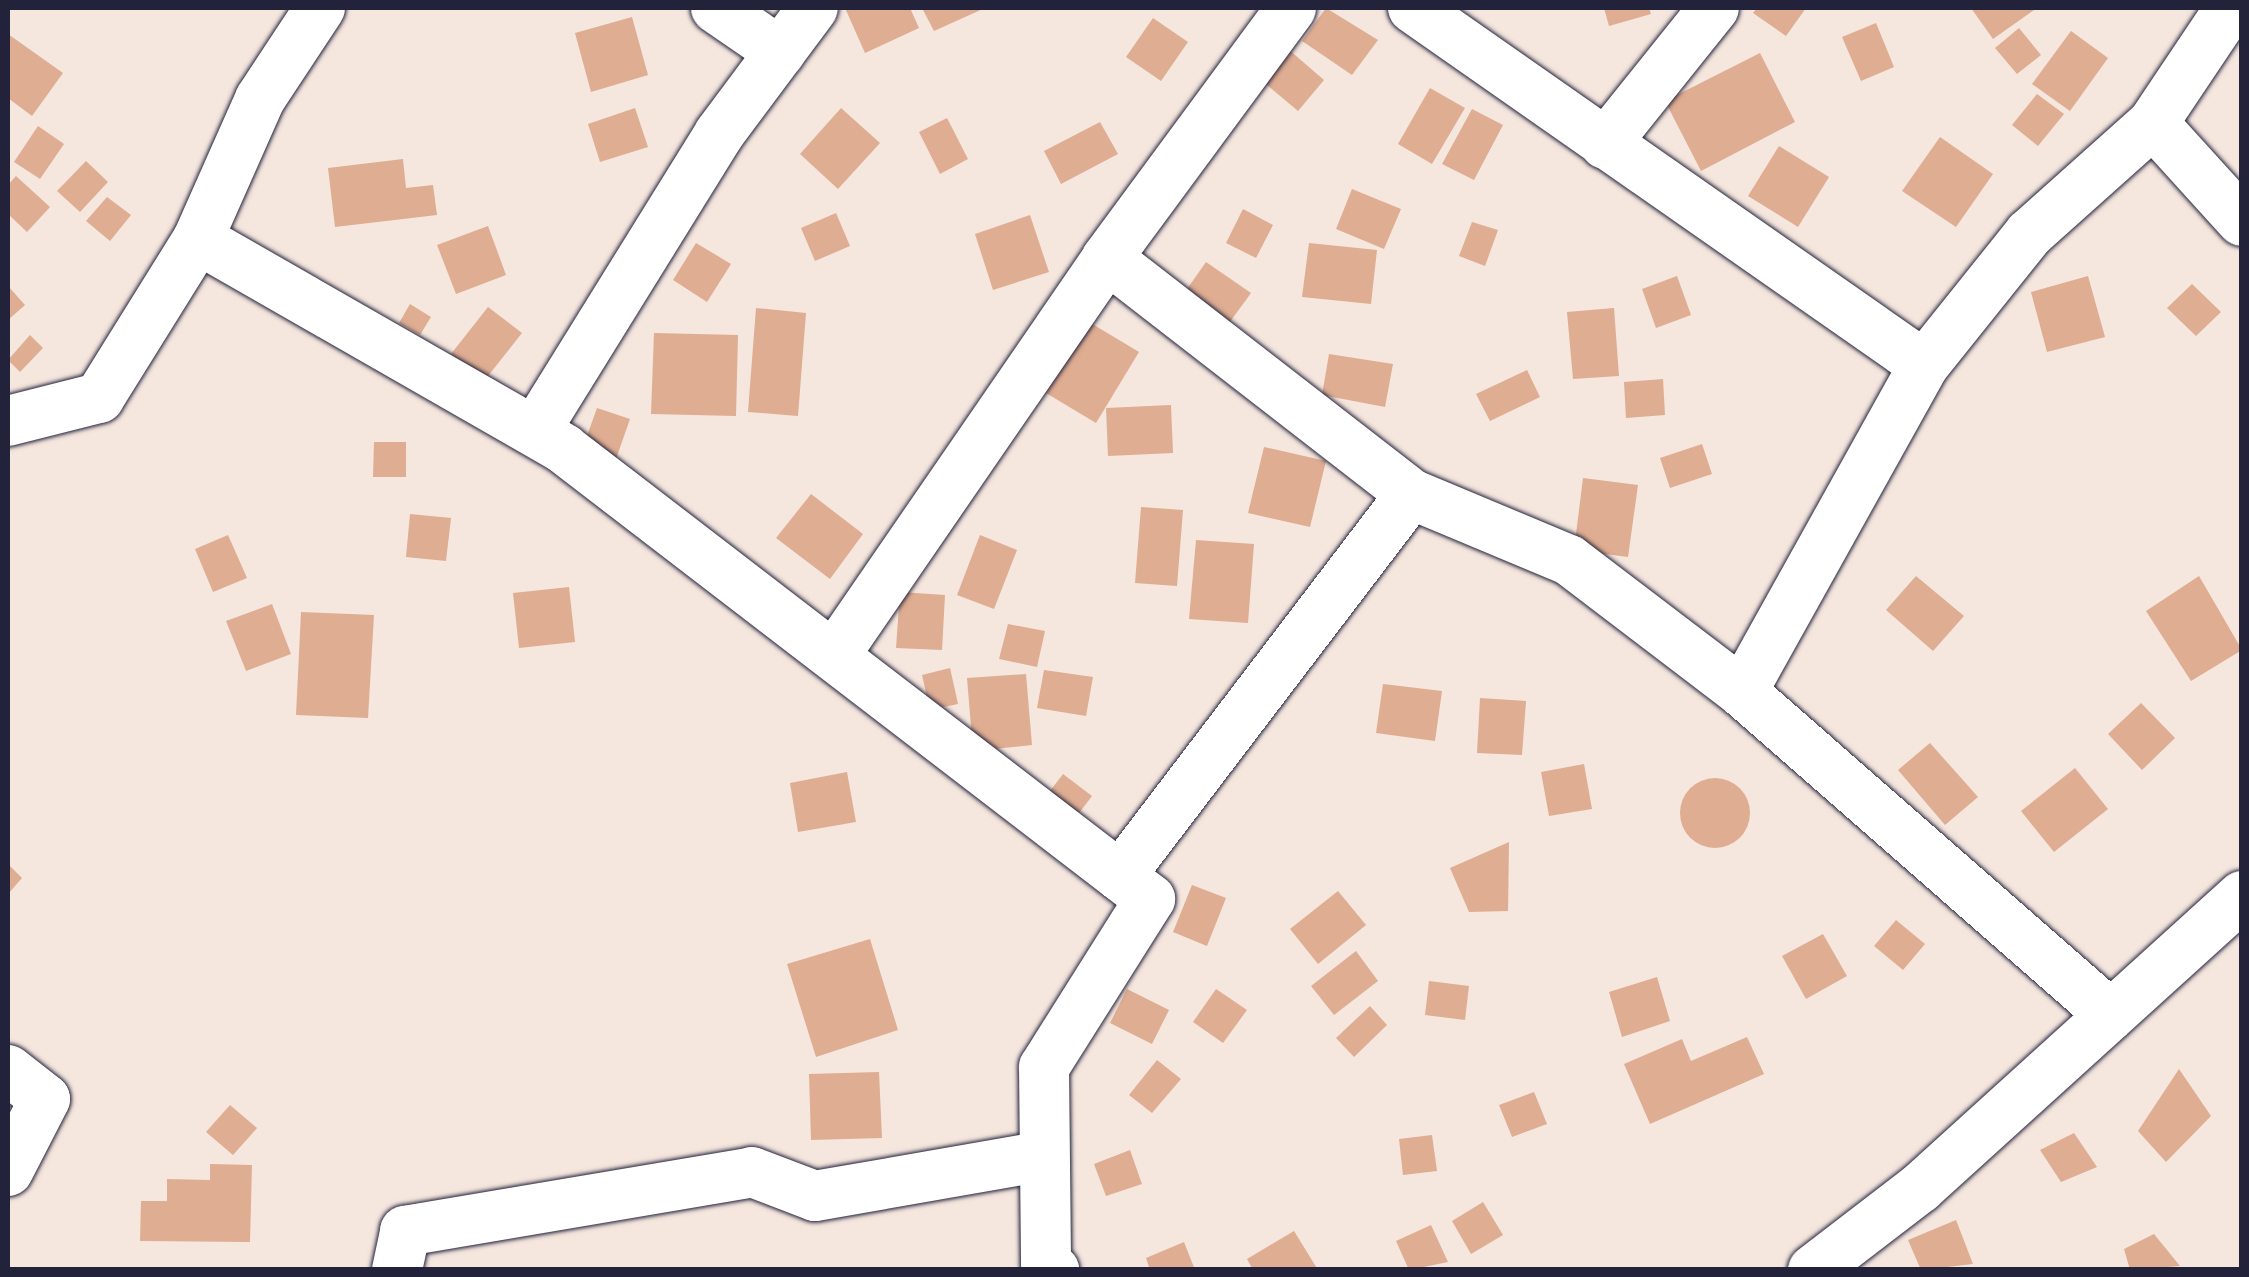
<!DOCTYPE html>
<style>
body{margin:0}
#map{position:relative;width:2249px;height:1277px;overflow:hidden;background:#f5e6de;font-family:Kalam,sans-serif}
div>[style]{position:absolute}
.building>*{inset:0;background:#dfad92}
.round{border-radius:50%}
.roads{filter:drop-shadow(0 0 2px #22223b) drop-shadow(0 0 2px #22223b)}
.street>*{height:50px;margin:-25px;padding:0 25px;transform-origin:25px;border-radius:25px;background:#fff}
span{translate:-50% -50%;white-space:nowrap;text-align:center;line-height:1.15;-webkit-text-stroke:8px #fff;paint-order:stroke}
.frame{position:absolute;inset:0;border:10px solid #22223b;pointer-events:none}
</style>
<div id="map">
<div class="building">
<i style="clip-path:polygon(845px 8px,910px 8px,919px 28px,865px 53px)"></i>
<i style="clip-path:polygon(922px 8px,985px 8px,934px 31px)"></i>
<i style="clip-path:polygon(1326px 8px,1378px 40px,1352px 75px,1302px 41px)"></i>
<i style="clip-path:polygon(1604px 8px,1649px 8px,1651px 14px,1609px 26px)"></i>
<i style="clip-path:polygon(1757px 8px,1806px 8px,1786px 36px,1753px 13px)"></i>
<i style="clip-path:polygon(1971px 8px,2037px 8px,1993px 39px)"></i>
<i style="clip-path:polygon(632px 17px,648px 75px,591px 92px,575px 33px)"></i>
<i style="clip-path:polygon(1153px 18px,1188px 42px,1161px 81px,1126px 57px)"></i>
<i style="clip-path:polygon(1876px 23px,1894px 67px,1861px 81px,1842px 37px)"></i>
<i style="clip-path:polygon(2019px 28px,2041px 55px,2017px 74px,1995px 48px)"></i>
<i style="clip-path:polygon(2071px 31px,2108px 58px,2070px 111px,2032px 84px)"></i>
<i style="clip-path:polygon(8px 34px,63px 73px,32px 116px,8px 98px)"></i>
<i style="clip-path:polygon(1288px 49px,1324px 80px,1298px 111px,1261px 80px)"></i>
<i style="clip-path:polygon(1760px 53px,1795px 122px,1701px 171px,1665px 101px)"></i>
<i style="clip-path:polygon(1430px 88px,1465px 108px,1432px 164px,1398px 144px)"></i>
<i style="clip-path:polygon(2037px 94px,2064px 114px,2038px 146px,2012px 125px)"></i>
<i style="clip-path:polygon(635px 108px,648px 147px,600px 162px,588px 124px)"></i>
<i style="clip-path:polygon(841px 108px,880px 143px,838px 189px,800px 154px)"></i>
<i style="clip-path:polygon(1472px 109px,1503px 125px,1474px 180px,1442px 164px)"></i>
<i style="clip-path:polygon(947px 118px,968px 159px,940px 174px,919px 132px)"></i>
<i style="clip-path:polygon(1100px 122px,1118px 154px,1061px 184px,1044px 151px)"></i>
<i style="clip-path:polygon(38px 126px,64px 144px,40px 179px,14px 162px)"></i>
<i style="clip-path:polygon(1940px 137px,1993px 174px,1956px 227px,1902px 191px)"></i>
<i style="clip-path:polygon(1779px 146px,1829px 177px,1798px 227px,1748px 196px)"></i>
<i style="clip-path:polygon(403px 159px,406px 188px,433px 185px,437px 215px,335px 227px,328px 168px)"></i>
<i style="clip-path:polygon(86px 161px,108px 182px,80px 212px,57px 191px)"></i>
<i style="clip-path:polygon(16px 176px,50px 207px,27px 232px,8px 214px,8px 185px)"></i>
<i style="clip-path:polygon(1352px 189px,1401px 209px,1384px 249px,1336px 229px)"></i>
<i style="clip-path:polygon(107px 197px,131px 215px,110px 241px,86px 221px)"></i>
<i style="clip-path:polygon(1243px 209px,1273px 225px,1256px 258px,1226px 243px)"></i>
<i style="clip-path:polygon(836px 213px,850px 246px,815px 261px,801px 228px)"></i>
<i style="clip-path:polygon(1030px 215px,1049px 272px,993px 290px,975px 234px)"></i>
<i style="clip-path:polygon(1472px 222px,1498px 230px,1485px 266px,1459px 256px)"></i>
<i style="clip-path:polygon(488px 226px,506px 275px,456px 294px,437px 245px)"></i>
<i style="clip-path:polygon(696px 243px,731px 264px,707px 302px,673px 280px)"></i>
<i style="clip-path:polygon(1309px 243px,1377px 250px,1371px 304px,1302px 297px)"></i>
<i style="clip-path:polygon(1206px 262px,1251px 293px,1224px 330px,1180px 299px)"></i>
<i style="clip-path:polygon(1677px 276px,1691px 315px,1656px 328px,1642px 289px)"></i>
<i style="clip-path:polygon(2088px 276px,2105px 337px,2047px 352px,2031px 292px)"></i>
<i style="clip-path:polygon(2192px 284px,2221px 312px,2196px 336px,2167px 308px)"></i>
<i style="clip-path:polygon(8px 286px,25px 305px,8px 320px)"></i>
<i style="clip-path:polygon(410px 304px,431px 317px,420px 335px,399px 323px)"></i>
<i style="clip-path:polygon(488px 307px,522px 333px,484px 381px,451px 354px)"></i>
<i style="clip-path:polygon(756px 308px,806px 313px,798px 416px,748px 412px)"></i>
<i style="clip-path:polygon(1614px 308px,1619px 376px,1573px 379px,1567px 312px)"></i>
<i style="clip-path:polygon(1089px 322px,1139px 352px,1096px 423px,1046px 393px)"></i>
<i style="clip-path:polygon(654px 333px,738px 335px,736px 416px,651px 414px)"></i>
<i style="clip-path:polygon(30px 335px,43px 348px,20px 372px,8px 360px)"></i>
<i style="clip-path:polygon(1329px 354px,1393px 364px,1385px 407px,1322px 395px)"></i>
<i style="clip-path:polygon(1527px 370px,1540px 397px,1490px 421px,1476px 394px)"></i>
<i style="clip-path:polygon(1663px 379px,1665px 415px,1626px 418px,1624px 382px)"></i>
<i style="clip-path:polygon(1171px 405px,1173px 453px,1108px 456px,1106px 408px)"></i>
<i style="clip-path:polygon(597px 408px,630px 419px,616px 459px,583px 447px)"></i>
<i style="clip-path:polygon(374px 442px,406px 442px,406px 477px,373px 477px)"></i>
<i style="clip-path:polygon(1702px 444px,1712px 474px,1670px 488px,1660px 458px)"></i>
<i style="clip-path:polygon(1264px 447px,1326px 461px,1310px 527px,1248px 513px)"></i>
<i style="clip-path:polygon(1583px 478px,1638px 485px,1628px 557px,1574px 550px)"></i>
<i style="clip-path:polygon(811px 494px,863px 534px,830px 579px,776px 538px)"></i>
<i style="clip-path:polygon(1141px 507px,1183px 510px,1177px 586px,1135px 583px)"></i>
<i style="clip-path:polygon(410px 514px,451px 518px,446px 561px,406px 557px)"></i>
<i style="clip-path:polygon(228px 535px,247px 578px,213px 592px,195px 549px)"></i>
<i style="clip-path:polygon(980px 535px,1017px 550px,994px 609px,957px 595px)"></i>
<i style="clip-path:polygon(1196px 540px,1254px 544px,1248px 623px,1189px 619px)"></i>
<i style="clip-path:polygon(1916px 576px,1964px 616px,1933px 651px,1886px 610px)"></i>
<i style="clip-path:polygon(2199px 576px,2242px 650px,2191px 681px,2146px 611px)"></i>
<i style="clip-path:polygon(569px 587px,575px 642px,519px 648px,513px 593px)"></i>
<i style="clip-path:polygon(900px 592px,945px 595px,942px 650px,896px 648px)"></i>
<i style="clip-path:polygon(272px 604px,291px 654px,246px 671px,226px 621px)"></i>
<i style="clip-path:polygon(301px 612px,374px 615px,368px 718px,296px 715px)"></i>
<i style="clip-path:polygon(1008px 624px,1045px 631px,1037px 667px,999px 659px)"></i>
<i style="clip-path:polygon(950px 668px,958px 704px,930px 710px,922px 675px)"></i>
<i style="clip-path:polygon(1044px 670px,1093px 677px,1086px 716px,1037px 708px)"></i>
<i style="clip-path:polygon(1026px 674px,1032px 745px,973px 751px,967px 678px)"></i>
<i style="clip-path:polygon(1383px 684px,1442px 691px,1435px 741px,1376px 733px)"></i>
<i style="clip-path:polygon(1480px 698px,1526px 701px,1522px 755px,1477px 753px)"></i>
<i style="clip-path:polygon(2141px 703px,2175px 738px,2142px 770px,2108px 734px)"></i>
<i style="clip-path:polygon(1930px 743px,1978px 797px,1945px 825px,1898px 770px)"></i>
<i style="clip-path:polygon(1584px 764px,1592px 809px,1549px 816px,1541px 772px)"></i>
<i style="clip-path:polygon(2075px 768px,2108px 809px,2054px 852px,2021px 811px)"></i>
<i style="clip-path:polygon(847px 772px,856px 822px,798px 832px,790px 783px)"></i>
<i style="clip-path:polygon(1063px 774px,1092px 796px,1073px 821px,1044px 799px)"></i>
<i class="round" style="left:1680px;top:778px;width:70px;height:70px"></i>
<i style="clip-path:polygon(1509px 842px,1508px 911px,1469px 912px,1450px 868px)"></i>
<i style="clip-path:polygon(8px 864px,22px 878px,8px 894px)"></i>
<i style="clip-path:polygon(1192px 885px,1226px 898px,1207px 946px,1173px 932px)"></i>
<i style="clip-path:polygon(1338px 891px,1366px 925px,1318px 964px,1290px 929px)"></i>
<i style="clip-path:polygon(1896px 920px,1925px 944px,1903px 970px,1874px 946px)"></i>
<i style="clip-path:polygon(1823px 934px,1847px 976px,1806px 999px,1782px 956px)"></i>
<i style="clip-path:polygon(870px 939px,898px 1030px,816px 1057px,787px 964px)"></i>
<i style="clip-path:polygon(1356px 951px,1378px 981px,1334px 1015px,1311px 986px)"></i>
<i style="clip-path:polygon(1657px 977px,1670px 1021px,1622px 1037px,1609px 992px)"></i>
<i style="clip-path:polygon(1429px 981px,1469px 986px,1465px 1020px,1425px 1015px)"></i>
<i style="clip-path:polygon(1127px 989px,1169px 1010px,1152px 1044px,1110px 1023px)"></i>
<i style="clip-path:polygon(1216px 989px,1247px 1010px,1223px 1043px,1193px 1022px)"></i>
<i style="clip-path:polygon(1370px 1006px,1387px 1025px,1354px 1057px,1336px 1038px)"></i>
<i style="clip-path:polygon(1747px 1037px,1764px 1074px,1650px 1124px,1624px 1064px,1682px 1039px,1691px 1061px)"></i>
<i style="clip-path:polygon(1157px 1060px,1181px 1079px,1152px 1113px,1129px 1095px)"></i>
<i style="clip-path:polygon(2179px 1069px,2211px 1116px,2166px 1162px,2138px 1131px)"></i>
<i style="clip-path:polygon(879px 1072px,882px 1138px,811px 1140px,809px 1074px)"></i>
<i style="clip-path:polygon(1534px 1092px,1547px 1124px,1512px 1137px,1499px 1105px)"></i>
<i style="clip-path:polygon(230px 1105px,257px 1128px,233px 1155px,206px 1132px)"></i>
<i style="clip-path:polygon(2074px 1133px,2097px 1167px,2061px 1182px,2040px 1150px)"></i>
<i style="clip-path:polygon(1432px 1135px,1437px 1171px,1403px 1175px,1399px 1139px)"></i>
<i style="clip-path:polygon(1130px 1150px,1142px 1184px,1106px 1196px,1094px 1164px)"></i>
<i style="clip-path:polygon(210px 1164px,252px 1165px,250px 1242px,140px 1241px,141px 1201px,167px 1201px,167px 1179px,210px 1180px)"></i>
<i style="clip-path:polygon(1483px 1202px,1503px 1235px,1471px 1254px,1452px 1221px)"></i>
<i style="clip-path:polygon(1956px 1220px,1973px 1264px,1921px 1270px,1908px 1240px)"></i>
<i style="clip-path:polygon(1431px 1225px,1448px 1262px,1409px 1270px,1396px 1241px)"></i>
<i style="clip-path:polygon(1294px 1231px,1318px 1270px,1253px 1270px,1247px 1259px)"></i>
<i style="clip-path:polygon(2154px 1234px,2180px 1266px,2130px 1270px,2124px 1249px)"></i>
<i style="clip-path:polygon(1184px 1242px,1195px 1270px,1150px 1270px,1146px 1258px)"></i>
</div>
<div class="roads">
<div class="street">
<i style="left:716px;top:8px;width:78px;rotate:34.5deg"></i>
<i style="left:1413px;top:8px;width:623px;rotate:34.94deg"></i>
<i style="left:2153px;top:123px;width:132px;rotate:47.8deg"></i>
<i style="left:1605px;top:144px;width:174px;rotate:-51.3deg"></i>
<i style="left:198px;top:239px;width:153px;rotate:-66.1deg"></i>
<i style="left:260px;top:99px;width:109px;rotate:-56.6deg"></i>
<i style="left:1107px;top:258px;width:385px;rotate:37.8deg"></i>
<i style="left:1411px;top:494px;width:171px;rotate:22.7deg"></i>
<i style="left:1569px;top:560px;width:218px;rotate:37.3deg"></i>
<i style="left:1742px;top:692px;width:490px;rotate:41.2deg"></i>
<i style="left:8px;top:421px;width:94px;rotate:-14.2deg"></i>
<i style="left:99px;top:398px;width:187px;rotate:-58.1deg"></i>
<i style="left:198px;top:239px;width:422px;rotate:29.8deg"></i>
<i style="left:564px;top:449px;width:739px;rotate:37.52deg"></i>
<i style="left:1150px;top:899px;width:199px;rotate:122.2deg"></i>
<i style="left:1044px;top:1067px;width:196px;rotate:89.4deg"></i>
<i style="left:1046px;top:1263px;width:11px;rotate:41deg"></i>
<i style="left:535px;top:431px;width:349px;rotate:-58.2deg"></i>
<i style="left:719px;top:134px;width:157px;rotate:-53.3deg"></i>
<i style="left:836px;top:653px;width:479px;rotate:-55.5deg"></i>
<i style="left:1107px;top:258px;width:310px;rotate:-53.6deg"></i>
<i style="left:1742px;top:692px;width:374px;rotate:-60.9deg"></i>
<i style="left:1924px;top:365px;width:168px;rotate:-51.3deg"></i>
<i style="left:2029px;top:234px;width:166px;rotate:-41.8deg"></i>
<i style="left:2153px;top:123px;width:138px;rotate:-56.2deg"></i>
<i style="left:1120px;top:876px;width:480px;rotate:-52.7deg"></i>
<i style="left:8px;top:1070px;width:47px;rotate:38.1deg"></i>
<i style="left:45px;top:1099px;width:81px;rotate:117.2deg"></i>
<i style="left:397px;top:1270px;width:40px;rotate:-78deg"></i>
<i style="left:405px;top:1231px;width:352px;rotate:-9.6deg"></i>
<i style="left:752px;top:1172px;width:67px;rotate:20.9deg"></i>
<i style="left:815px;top:1196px;width:232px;rotate:-9.9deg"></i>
<i style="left:1813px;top:1270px;width:135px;rotate:-37.5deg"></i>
<i style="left:1920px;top:1188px;width:435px;rotate:-42.2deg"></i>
</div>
</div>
<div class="frame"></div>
</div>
